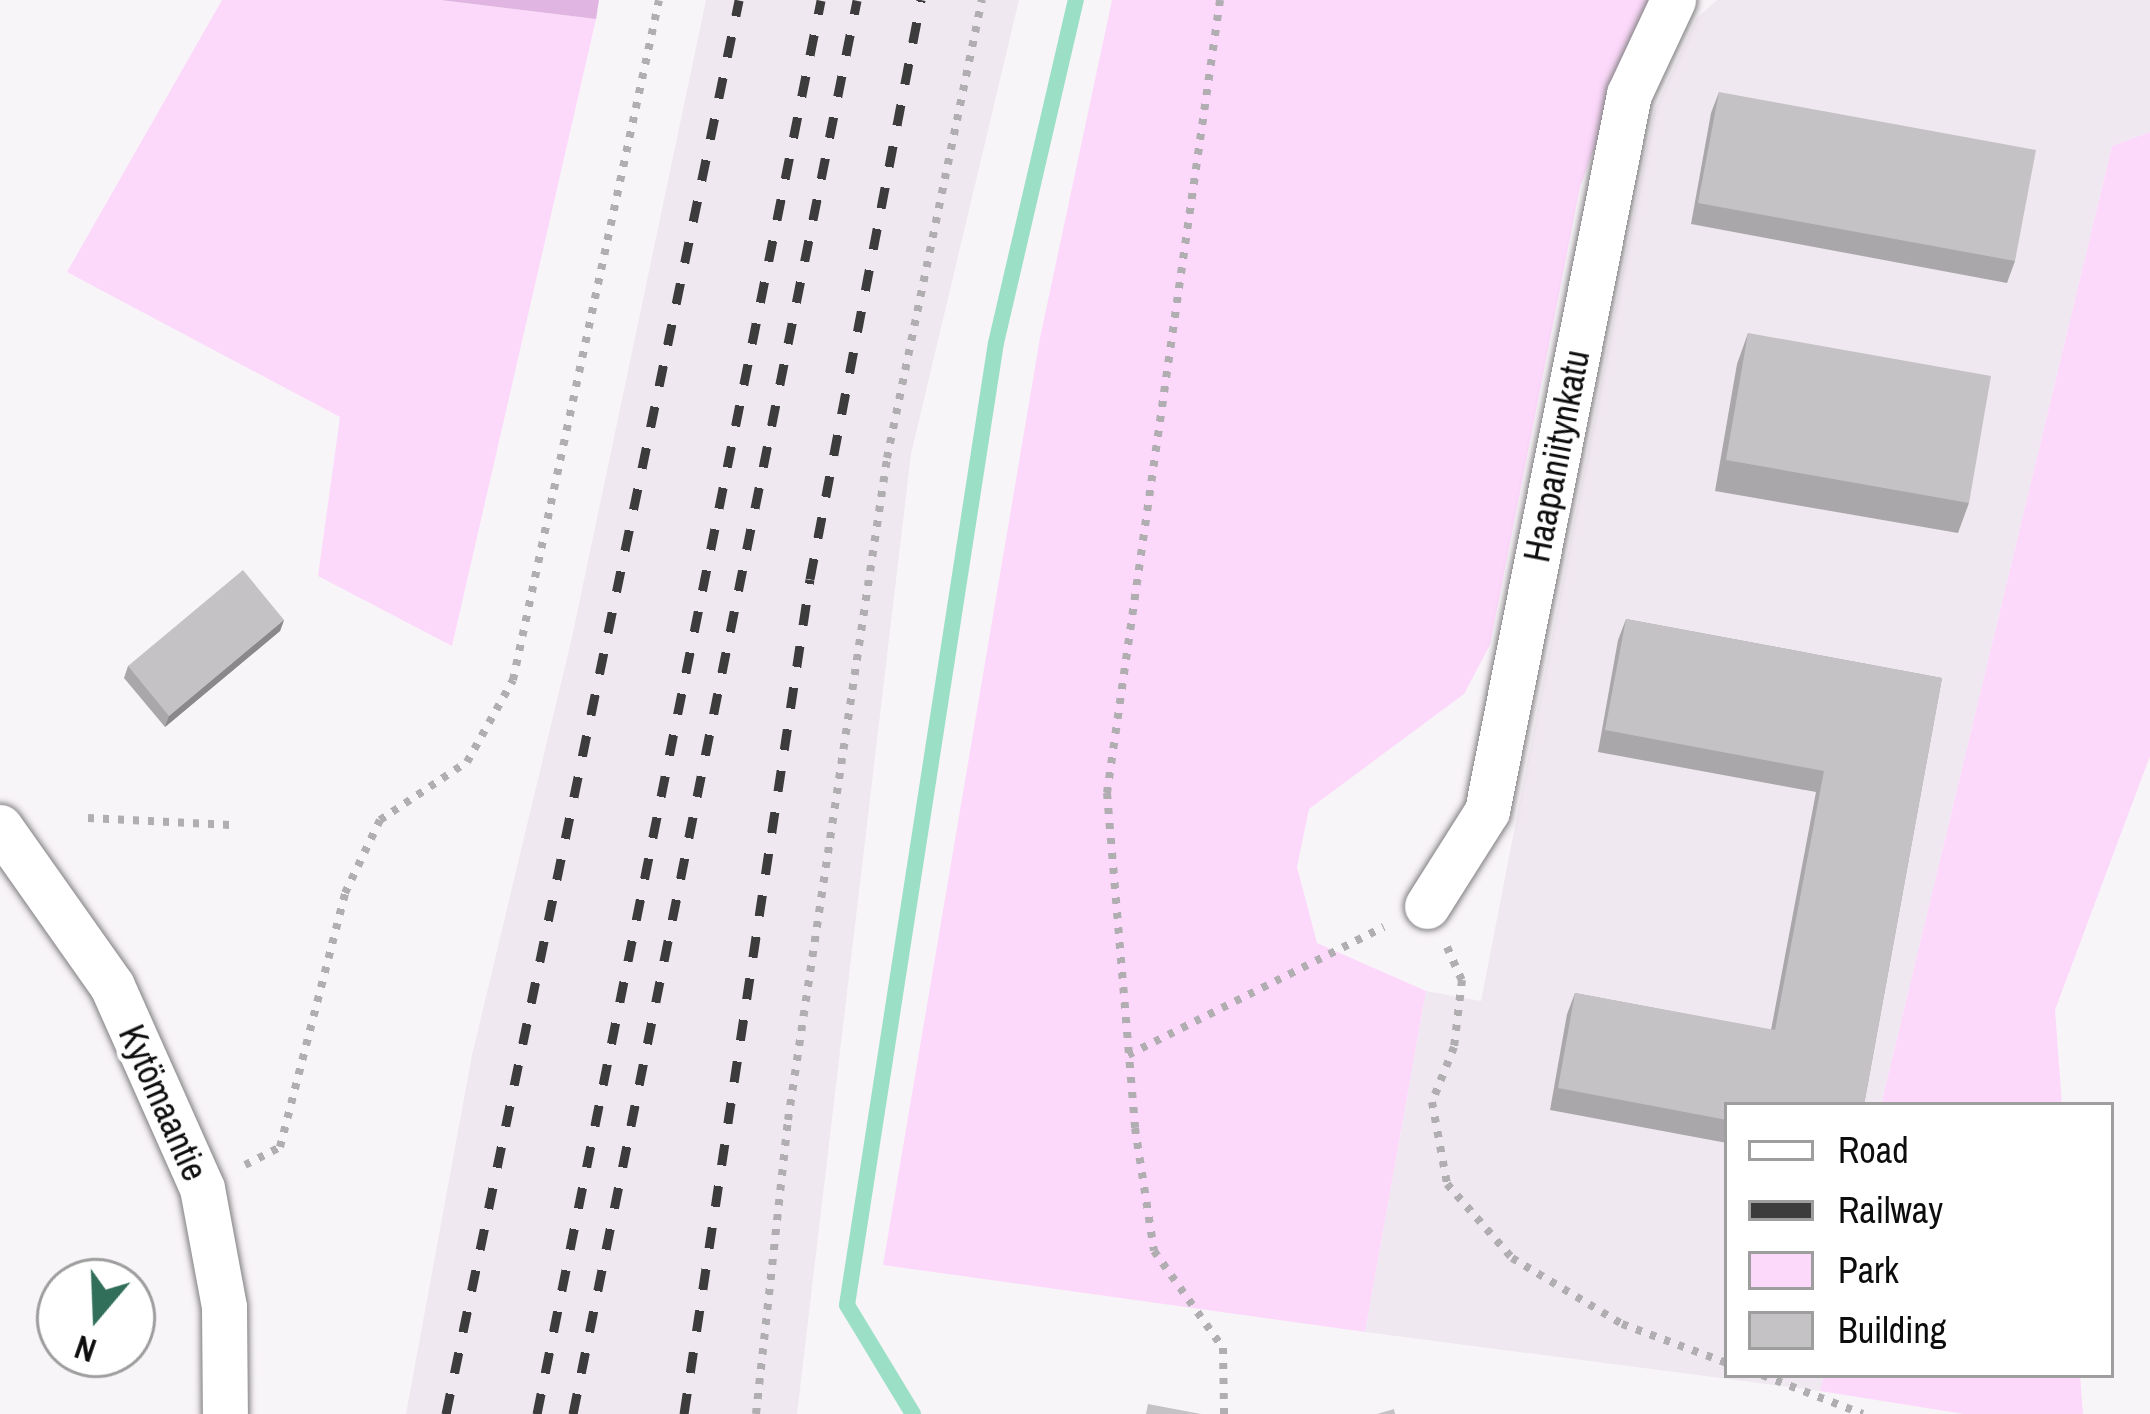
<!DOCTYPE html>
<meta charset="utf-8">
<style>
body{margin:0}
#map{position:relative;width:2150px;height:1414px;overflow:hidden;background:#f8f5f8;font-family:"Archivo Narrow",sans-serif}
div>[style]{position:absolute}
.built>*{inset:0;background:#f0e8f0}
.green>*{inset:0;background:#fcd9fb}
.forest>*{inset:0;background:#e1b5e1}
.stream>*{height:16px;margin:-8px;padding:0 8px;transform-origin:8px;border-radius:8px;background:#9bdfc6}
.path>*{height:8px;margin-top:-4px;transform-origin:0;background:repeating-linear-gradient(90deg,#b1aeb1 0 6px,transparent 0 15px)}
.roads{filter:drop-shadow(0 0 3px #817f81) drop-shadow(0 0 3px #817f81)}
.minor>*{height:45px;margin:-22.5px;padding:0 22.5px;transform-origin:22.5px;border-radius:22.5px;background:#fff}
.rail>*{height:9px;margin-top:-4.5px;transform-origin:0;background:repeating-linear-gradient(90deg,#3d3c3d 0 21px,transparent 0 42px)}
.wall>*{inset:0;background:#a9a7a9}
.shaded-wall>*{inset:0;background:#8a888a}
.building>*{inset:0;background:#c5c2c5}
span{translate:-50% -50%;white-space:nowrap;text-align:center;line-height:1.15;-webkit-text-stroke:9px #fff;paint-order:stroke}
.street-label{font-size:36px;color:#0e0d0e}
.legend{position:absolute;left:1724px;top:1102px;width:390px;height:276px;box-sizing:border-box;background:#fff;border:3px solid #9f9e9f;margin:0;padding:15px 21px;list-style:none;font-size:36px;color:#0e0d0e}
.legend li{display:flex;align-items:center;gap:24px;height:60px}
.legend b{width:60px;border:3px solid #9f9e9f}
.north{position:absolute;left:36px;top:1258px;width:120px;height:120px;box-sizing:border-box;background:#fff;border:3px solid #9f9e9f;border-radius:50%;rotate:199deg;font-size:33px;font-weight:700;line-height:48px;text-align:center;color:#0e0d0e}
.north::after{content:'';display:block;margin:auto;width:42px;height:54px;background:#326f5b;clip-path:polygon(50% 0,100% 100%,50% 72%,0 100%)}
</style>
<div id="map">
<div class="built">
<i style="clip-path:polygon(706px 0,1019px 0,911px 454px,797px 1414px,406px 1414px,472px 1055px,572px 637px)"></i>
<i style="clip-path:polygon(1717px 0,2150px 0,2150px 132px,2112px 146px,1881px 1105px,1727px 1105px,1727px 1375px,1824px 1375px,1820px 1391px,1365px 1332px,1426px 991px,1481px 1001px,1654px 111px,1697px 18px)"></i>
</div>
<div class="green">
<i style="clip-path:polygon(222px 0,439px 0,596px 19px,452px 646px,318px 576px,340px 417px,67px 272px)"></i>
<i style="clip-path:polygon(1112px 0,1650px 0,1580px 187px,1490px 645px,1464px 694px,1309px 809px,1297px 867px,1317px 943px,1426px 991px,1365px 1332px,883px 1265px,1040px 338px)"></i>
<i style="clip-path:polygon(2150px 132px,2150px 756px,2055px 1010px,2062px 1105px,1881px 1105px,2112px 146px)"></i>
<i style="clip-path:polygon(1824px 1375px,2080px 1375px,2083px 1414px,1964px 1414px,1820px 1391px)"></i>
</div>
<div class="forest">
<i style="clip-path:polygon(440px 0,599px 0,596px 19px)"></i>
</div>
<div class="stream">
<i style="left:913px;top:1414px;width:127px;rotate:-121.2deg"></i>
<i style="left:847px;top:1305px;width:973px;rotate:-81.2deg"></i>
<i style="left:996px;top:343px;width:352px;rotate:-76.9deg"></i>
</div>
<div class="path">
<i style="left:1220px;top:0;width:801px;rotate:98.11deg"></i>
<i style="left:1107px;top:793px;width:336px;rotate:85.2deg"></i>
<i style="left:1135px;top:1128px;width:124px;rotate:81.2deg"></i>
<i style="left:1154px;top:1251px;width:119px;rotate:54.6deg"></i>
<i style="left:1223px;top:1348px;width:66px;rotate:89.1deg"></i>
<i style="left:88px;top:818px;width:143px;rotate:2.8deg"></i>
<i style="left:1447px;top:947px;width:36px;rotate:66deg"></i>
<i style="left:1462px;top:980px;width:67px;rotate:96.8deg"></i>
<i style="left:1454px;top:1047px;width:59px;rotate:111.8deg"></i>
<i style="left:1432px;top:1102px;width:83px;rotate:79.6deg"></i>
<i style="left:1447px;top:1184px;width:98px;rotate:48.7deg"></i>
<i style="left:1512px;top:1258px;width:128px;rotate:31deg"></i>
<i style="left:1622px;top:1324px;width:112px;rotate:20.4deg"></i>
<i style="left:1128px;top:1055px;width:286px;rotate:-26.6deg"></i>
<i style="left:245px;top:1165px;width:39px;rotate:-27deg"></i>
<i style="left:280px;top:1147px;width:262px;rotate:-75.6deg"></i>
<i style="left:345px;top:893px;width:81px;rotate:-64.4deg"></i>
<i style="left:380px;top:820px;width:105px;rotate:-33.7deg"></i>
<i style="left:467px;top:762px;width:94px;rotate:-60.7deg"></i>
<i style="left:513px;top:680px;width:695px;rotate:-77.88deg"></i>
<i style="left:1762px;top:1375px;width:108px;rotate:21.1deg"></i>
<i style="left:756px;top:1414px;width:296px;rotate:-83.8deg"></i>
<i style="left:788px;top:1120px;width:669px;rotate:-81.49deg"></i>
<i style="left:887px;top:458px;width:468px;rotate:-78.3deg"></i>
</div>
<div class="roads">
<div class="minor">
<i style="left:0;top:827px;width:194px;rotate:54.8deg"></i>
<i style="left:112px;top:986px;width:221px;rotate:66deg"></i>
<i style="left:202px;top:1188px;width:121px;rotate:79.5deg"></i>
<i style="left:224px;top:1307px;width:107px;rotate:89.5deg"></i>
<i style="left:1427px;top:906px;width:112px;rotate:-57.7deg"></i>
<i style="left:1487px;top:811px;width:731px;rotate:-78.8deg"></i>
<i style="left:1629px;top:94px;width:104px;rotate:-64.9deg"></i>
</div>
</div>
<div class="rail">
<i style="left:446px;top:1414px;width:1444px;rotate:-78.29deg"></i>
<i style="left:537px;top:1414px;width:1442px;rotate:-78.64deg"></i>
<i style="left:573px;top:1414px;width:1442px;rotate:-78.64deg"></i>
<i style="left:684px;top:1414px;width:844px;rotate:-81.42deg"></i>
<i style="left:810px;top:579px;width:590px;rotate:-79.15deg"></i>
</div>
<div class="wall">
<i style="clip-path:polygon(1719px 92px,2015px 261px,2007px 283px,1691px 224px,1711px 113px)"></i>
<i style="clip-path:polygon(1748px 333px,1969px 503px,1958px 533px,1715px 491px,1737px 364px)"></i>
<i style="clip-path:polygon(1626px 619px,1942px 678px,1864px 1105px,1727px 1105px,1727px 1143px,1550px 1110px,1567px 1014px,1575px 993px,1771px 1030px,1816px 792px,1598px 752px,1618px 640px)"></i>
<i style="clip-path:polygon(284px 620px,280px 631px,165px 727px,124px 678px,128px 666px)"></i>
</div>
<div class="shaded-wall">
<i style="clip-path:polygon(284px 620px,280px 631px,165px 727px,169px 716px)"></i>
</div>
<div class="building">
<i style="clip-path:polygon(1719px 92px,2036px 150px,2015px 261px,1698px 203px)"></i>
<i style="clip-path:polygon(1748px 333px,1991px 376px,1969px 503px,1726px 460px)"></i>
<i style="clip-path:polygon(243px 570px,284px 620px,169px 716px,128px 666px)"></i>
<i style="clip-path:polygon(1626px 619px,1942px 678px,1864px 1105px,1727px 1105px,1727px 1120px,1558px 1088px,1575px 993px,1775px 1030px,1824px 771px,1605px 730px)"></i>
<i style="clip-path:polygon(1148px 1404px,1201px 1414px,1146px 1414px)"></i>
<i style="clip-path:polygon(1394px 1409px,1395px 1414px,1377px 1414px)"></i>
</div>
<div class="street-label">
<span style="left:1557px;top:456px;rotate:-79deg">Haapaniitynkatu</span>
<span style="left:163px;top:1103px;rotate:66deg">Kytömaantie</span>
</div>
<ul class="legend">
<li><b style="height:15px;background:#fff"></b>Road</li>
<li><b style="height:15px;background:#3d3c3d"></b>Railway</li>
<li><b style="height:33px;background:#fcd9fb"></b>Park</li>
<li><b style="height:33px;background:#c5c2c5"></b>Building</li>
</ul>
<div class="north">N</div>
</div>
